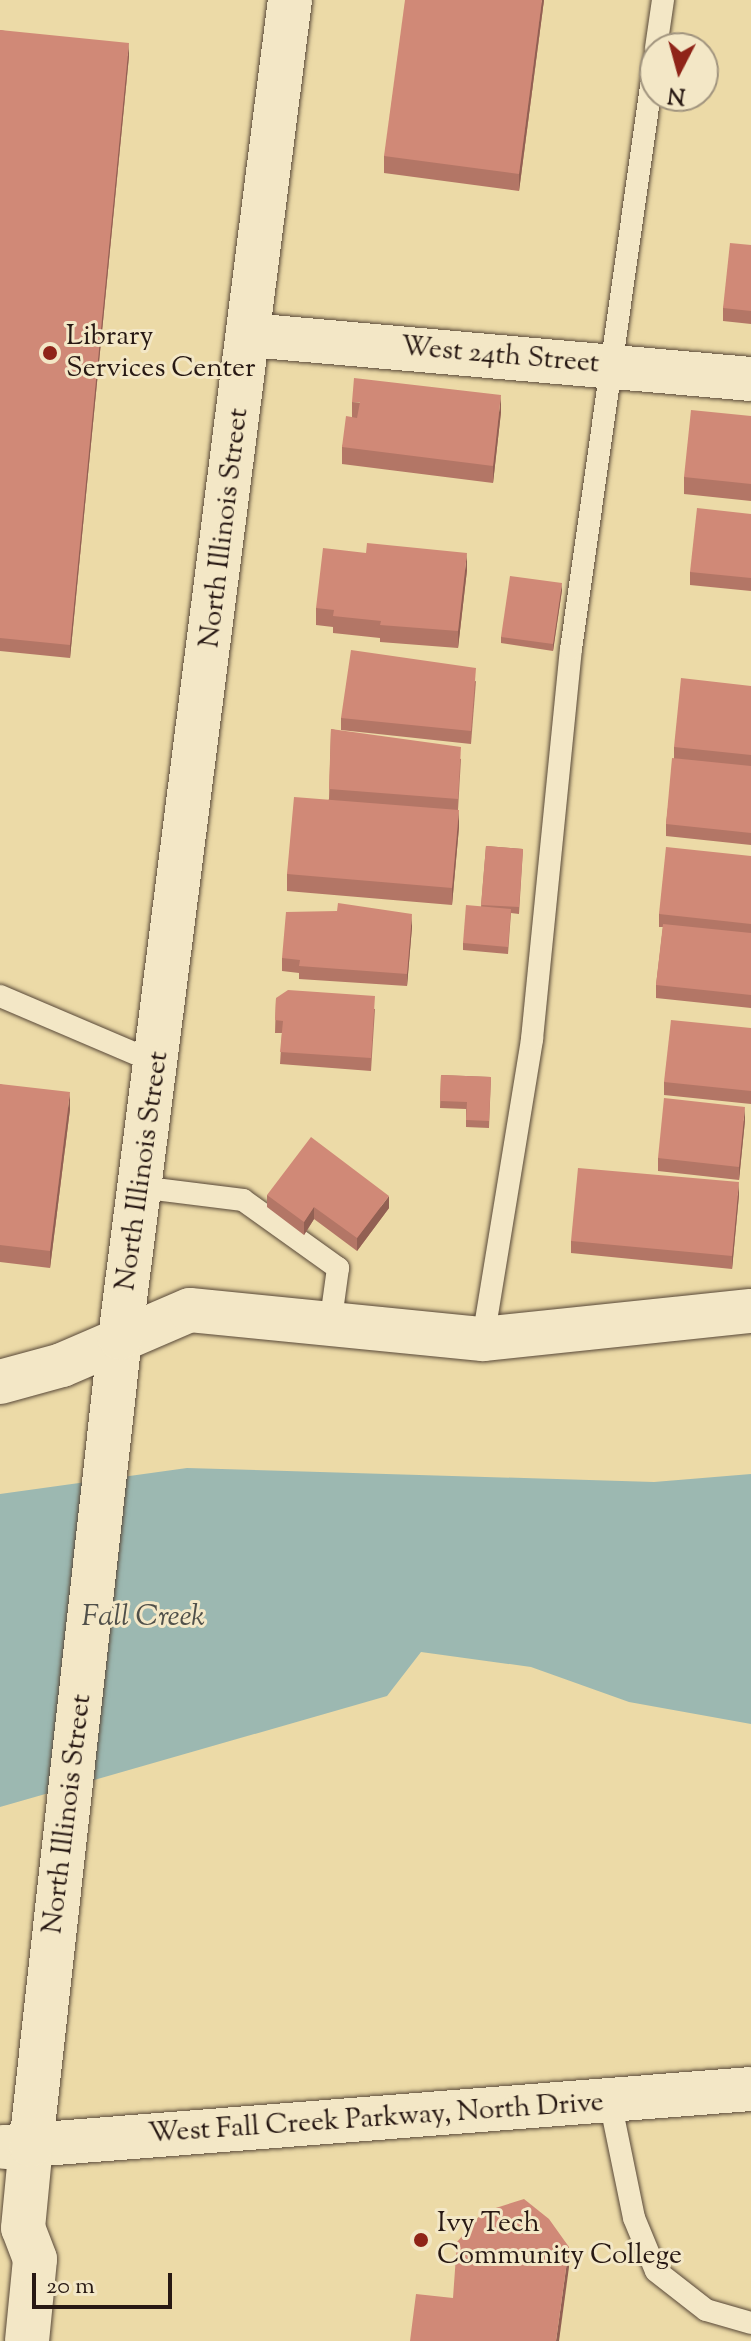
<!DOCTYPE html>
<style>
body{margin:0}
#map{position:relative;width:751px;height:2341px;overflow:hidden;background:#ecdaa7;font-family:"Sorts Mill Goudy",serif}
div>[style]{position:absolute}
.water>*{inset:0;background:#9cb8b1}
.roads{filter:drop-shadow(0 0 2px #584838) drop-shadow(0 0 2px #584838)}
.service>*{height:22px;margin:-11px;padding:0 11px;transform-origin:11px;border-radius:11px;background:#f3e7c6}
.minor>*{height:44px;margin:-22px;padding:0 22px;transform-origin:22px;border-radius:22px;background:#f3e7c6}
.secondary>*{height:44px;margin:-22px;padding:0 22px;transform-origin:22px;border-radius:22px;background:#f3e7c6}
.wall>*{inset:0;background:#b37666}
.shaded-wall>*{inset:0;background:#926053}
.building>*{inset:0;background:#d08977}
.dots>*{width:22px;height:22px;translate:-50% -50%;box-sizing:border-box;border:4px solid #f3e7c6;border-radius:50%}
span{translate:-50% -50%;white-space:nowrap;text-align:center;line-height:1.15;-webkit-text-stroke:6px #f3e7c6;paint-order:stroke}
.poi-label{font-size:28px;color:#271813}
.left{translate:0 -50%;text-align:left}
.street-label{font-size:28px;color:#271813}
.water-label{font-size:30px;color:#50504a;font-style:italic}
.north{position:absolute;left:639px;top:32px;width:80px;height:80px;box-sizing:border-box;background:#f3e7c6;border:2px solid #a1947e;border-radius:50%;rotate:186deg;font-size:22px;font-weight:700;line-height:32px;text-align:center;color:#271813}
.north::after{content:'';display:block;margin:auto;width:28px;height:36px;background:#8f2418;clip-path:polygon(50% 0,100% 100%,50% 72%,0 100%)}
.scale{position:absolute;left:32px;top:2273px;width:140px;height:36px;box-sizing:border-box;border:4px solid #271813;border-top:0;padding-left:10px;font-size:24px;line-height:28px;white-space:nowrap;color:#271813;-webkit-text-stroke:6px #f3e7c6;paint-order:stroke}
</style>
<div id="map">
<div class="water">
<i style="clip-path:polygon(187px 1468px,654px 1482px,751px 1474px,751px 1724px,629px 1702px,531px 1667px,421px 1652px,387px 1696px,0 1807px,0 1494px)"></i>
</div>
<div class="roads">
<div class="service">
<i style="left:656px;top:48px;width:49px;rotate:-81.7deg"></i>
<i style="left:0;top:996px;width:171px;rotate:23.1deg"></i>
<i style="left:139px;top:1187px;width:105px;rotate:7.1deg"></i>
<i style="left:243px;top:1200px;width:117px;rotate:35.6deg"></i>
<i style="left:338px;top:1268px;width:59px;rotate:97.9deg"></i>
<i style="left:483px;top:1339px;width:304px;rotate:-80.7deg"></i>
<i style="left:532px;top:1039px;width:392px;rotate:-84.3deg"></i>
<i style="left:571px;top:649px;width:597px;rotate:-81.91deg"></i>
<i style="left:610px;top:2101px;width:119px;rotate:78.4deg"></i>
<i style="left:634px;top:2218px;width:57px;rotate:67.5deg"></i>
<i style="left:656px;top:2271px;width:63px;rotate:38deg"></i>
<i style="left:706px;top:2310px;width:47px;rotate:16.1deg"></i>
</div>
<div class="minor">
<i style="left:249px;top:335px;width:504px;rotate:5.01deg"></i>
<i style="left:0;top:1382px;width:64px;rotate:-15.3deg"></i>
<i style="left:62px;top:1365px;width:139px;rotate:-23.3deg"></i>
<i style="left:190px;top:1310px;width:294px;rotate:5.7deg"></i>
<i style="left:483px;top:1339px;width:269px;rotate:-6deg"></i>
</div>
<div class="secondary">
<i style="left:4px;top:2147px;width:749px;rotate:-4.44deg"></i>
<i style="left:27px;top:2341px;width:82px;rotate:-84.4deg"></i>
<i style="left:35px;top:2259px;width:33px;rotate:-111deg"></i>
<i style="left:23px;top:2228px;width:83px;rotate:-84.5deg"></i>
<i style="left:31px;top:2145px;width:812px;rotate:-83.71deg"></i>
<i style="left:120px;top:1338px;width:1349px;rotate:-82.76deg"></i>
</div>
</div>
<div class="wall">
<i style="clip-path:polygon(544px 0,519px 191px,384px 173px,384px 156px)"></i>
<i style="clip-path:polygon(0 30px,129px 56px,70px 658px,0 651px)"></i>
<i style="clip-path:polygon(751px 245px,751px 324px,723px 321px,723px 308px)"></i>
<i style="clip-path:polygon(352px 402px,501px 412px,493px 483px,342px 464px,342px 447px,352px 417px)"></i>
<i style="clip-path:polygon(751px 416px,751px 501px,684px 494px,684px 477px)"></i>
<i style="clip-path:polygon(751px 514px,751px 591px,690px 585px,690px 572px)"></i>
<i style="clip-path:polygon(467px 570px,458px 648px,380px 642px,380px 638px,333px 633px,333px 627px,316px 625px,316px 608px)"></i>
<i style="clip-path:polygon(562px 590px,553px 651px,501px 643px,501px 637px)"></i>
<i style="clip-path:polygon(476px 681px,471px 744px,341px 730px,341px 718px)"></i>
<i style="clip-path:polygon(751px 686px,751px 845px,666px 836px,666px 824px,674px 758px,674px 747px)"></i>
<i style="clip-path:polygon(331px 729px,461px 759px,458px 810px,459px 827px,452px 905px,287px 891px,287px 874px,329px 799px)"></i>
<i style="clip-path:polygon(486px 846px,523px 849px,519px 914px,511px 913px,508px 954px,463px 950px,463px 943px,481px 907px)"></i>
<i style="clip-path:polygon(751px 856px,751px 1008px,656px 998px,656px 985px,663px 927px,659px 927px,659px 914px)"></i>
<i style="clip-path:polygon(412px 927px,407px 986px,299px 979px,299px 973px,282px 971px,282px 958px)"></i>
<i style="clip-path:polygon(276px 998px,375px 1009px,371px 1071px,280px 1064px,282px 1033px,275px 1033px)"></i>
<i style="clip-path:polygon(751px 1028px,751px 1104px,664px 1095px,664px 1082px)"></i>
<i style="clip-path:polygon(441px 1075px,491px 1077px,489px 1128px,466px 1127px,466px 1109px,440px 1108px)"></i>
<i style="clip-path:polygon(0 1084px,70px 1109px,50px 1268px,0 1262px)"></i>
<i style="clip-path:polygon(745px 1120px,739px 1180px,658px 1171px,658px 1158px)"></i>
<i style="clip-path:polygon(267px 1195px,389px 1208px,357px 1251px,314px 1219px,304px 1235px,267px 1207px)"></i>
<i style="clip-path:polygon(739px 1195px,732px 1269px,571px 1253px,571px 1241px)"></i>
</div>
<div class="shaded-wall">
<i style="clip-path:polygon(542px 0,544px 0,519px 191px,519px 174px)"></i>
<i style="clip-path:polygon(129px 43px,129px 56px,70px 658px,70px 645px)"></i>
<i style="clip-path:polygon(501px 395px,501px 412px,493px 483px,493px 466px)"></i>
<i style="clip-path:polygon(467px 553px,467px 570px,458px 648px,458px 631px)"></i>
<i style="clip-path:polygon(562px 583px,562px 590px,553px 651px,553px 644px)"></i>
<i style="clip-path:polygon(459px 810px,459px 827px,452px 905px,452px 888px)"></i>
<i style="clip-path:polygon(412px 914px,412px 927px,407px 986px,407px 974px)"></i>
<i style="clip-path:polygon(70px 1092px,70px 1109px,50px 1268px,50px 1251px)"></i>
<i style="clip-path:polygon(745px 1107px,745px 1120px,739px 1180px,739px 1167px)"></i>
<i style="clip-path:polygon(739px 1182px,739px 1195px,732px 1269px,732px 1256px)"></i>
<i style="clip-path:polygon(389px 1196px,389px 1208px,357px 1251px,357px 1238px)"></i>
<i style="clip-path:polygon(314px 1207px,314px 1219px,304px 1235px,304px 1222px)"></i>
<i style="clip-path:polygon(569px 2247px,569px 2267px,559px 2341px,556px 2341px)"></i>
</div>
<div class="building">
<i style="clip-path:polygon(405px 0,542px 0,519px 174px,384px 156px)"></i>
<i style="clip-path:polygon(0 30px,129px 43px,70px 645px,0 638px)"></i>
<i style="clip-path:polygon(730px 243px,751px 245px,751px 311px,723px 308px)"></i>
<i style="clip-path:polygon(354px 378px,501px 395px,493px 466px,342px 447px,346px 416px,357px 418px,360px 402px,352px 402px)"></i>
<i style="clip-path:polygon(691px 410px,751px 416px,751px 484px,684px 477px)"></i>
<i style="clip-path:polygon(697px 508px,751px 514px,751px 578px,690px 572px)"></i>
<i style="clip-path:polygon(367px 543px,467px 553px,458px 631px,380px 625px,381px 621px,333px 616px,334px 610px,316px 608px,323px 548px,366px 553px)"></i>
<i style="clip-path:polygon(510px 576px,562px 583px,553px 644px,501px 637px)"></i>
<i style="clip-path:polygon(351px 650px,476px 668px,471px 731px,341px 718px)"></i>
<i style="clip-path:polygon(681px 678px,751px 686px,751px 755px,674px 747px)"></i>
<i style="clip-path:polygon(331px 729px,461px 747px,458px 799px,329px 789px)"></i>
<i style="clip-path:polygon(672px 758px,751px 766px,751px 833px,666px 824px)"></i>
<i style="clip-path:polygon(294px 797px,459px 810px,452px 888px,287px 874px)"></i>
<i style="clip-path:polygon(486px 846px,523px 849px,519px 907px,481px 905px)"></i>
<i style="clip-path:polygon(666px 847px,751px 856px,751px 924px,659px 914px)"></i>
<i style="clip-path:polygon(338px 903px,412px 914px,407px 974px,299px 966px,300px 960px,282px 958px,286px 912px,337px 911px)"></i>
<i style="clip-path:polygon(466px 905px,511px 909px,508px 947px,463px 943px)"></i>
<i style="clip-path:polygon(663px 924px,751px 933px,751px 995px,656px 985px)"></i>
<i style="clip-path:polygon(288px 990px,375px 996px,371px 1058px,280px 1052px,283px 1021px,275px 1020px,276px 998px)"></i>
<i style="clip-path:polygon(671px 1020px,751px 1028px,751px 1091px,664px 1082px)"></i>
<i style="clip-path:polygon(441px 1075px,491px 1077px,489px 1121px,466px 1120px,467px 1102px,440px 1101px)"></i>
<i style="clip-path:polygon(0 1084px,70px 1092px,50px 1251px,0 1245px)"></i>
<i style="clip-path:polygon(664px 1098px,745px 1107px,739px 1167px,658px 1158px)"></i>
<i style="clip-path:polygon(311px 1137px,389px 1196px,357px 1238px,314px 1207px,304px 1222px,267px 1195px)"></i>
<i style="clip-path:polygon(578px 1168px,739px 1182px,732px 1256px,571px 1241px)"></i>
<i style="clip-path:polygon(524px 2199px,549px 2219px,569px 2247px,556px 2341px,410px 2341px,416px 2294px,453px 2298px,457px 2242px,483px 2212px)"></i>
</div>
<div class="dots">
<i style="left:50px;top:353px;background:#8f2418"></i>
<i style="left:421px;top:2240px;background:#8f2418"></i>
</div>
<div class="poi-label">
<span class="left" style="left:66px;top:353px">Library<br>Services Center</span>
<span class="left" style="left:437px;top:2240px">Ivy Tech<br>Community College</span>
</div>
<div class="street-label">
<span style="left:500px;top:356px;rotate:5deg">West 24th Street</span>
<span style="left:225px;top:528px;rotate:-83deg">North Illinois Street</span>
<span style="left:143px;top:1171px;rotate:-82deg">North Illinois Street</span>
<span style="left:68px;top:1814px;rotate:-83deg">North Illinois Street</span>
<span style="left:376px;top:2119px;rotate:-4deg">West Fall Creek Parkway, North Drive</span>
</div>
<div class="water-label">
<span style="left:143px;top:1618px">Fall Creek</span>
</div>
<div class="north">N</div>
<div class="scale">20 m</div>
</div>
